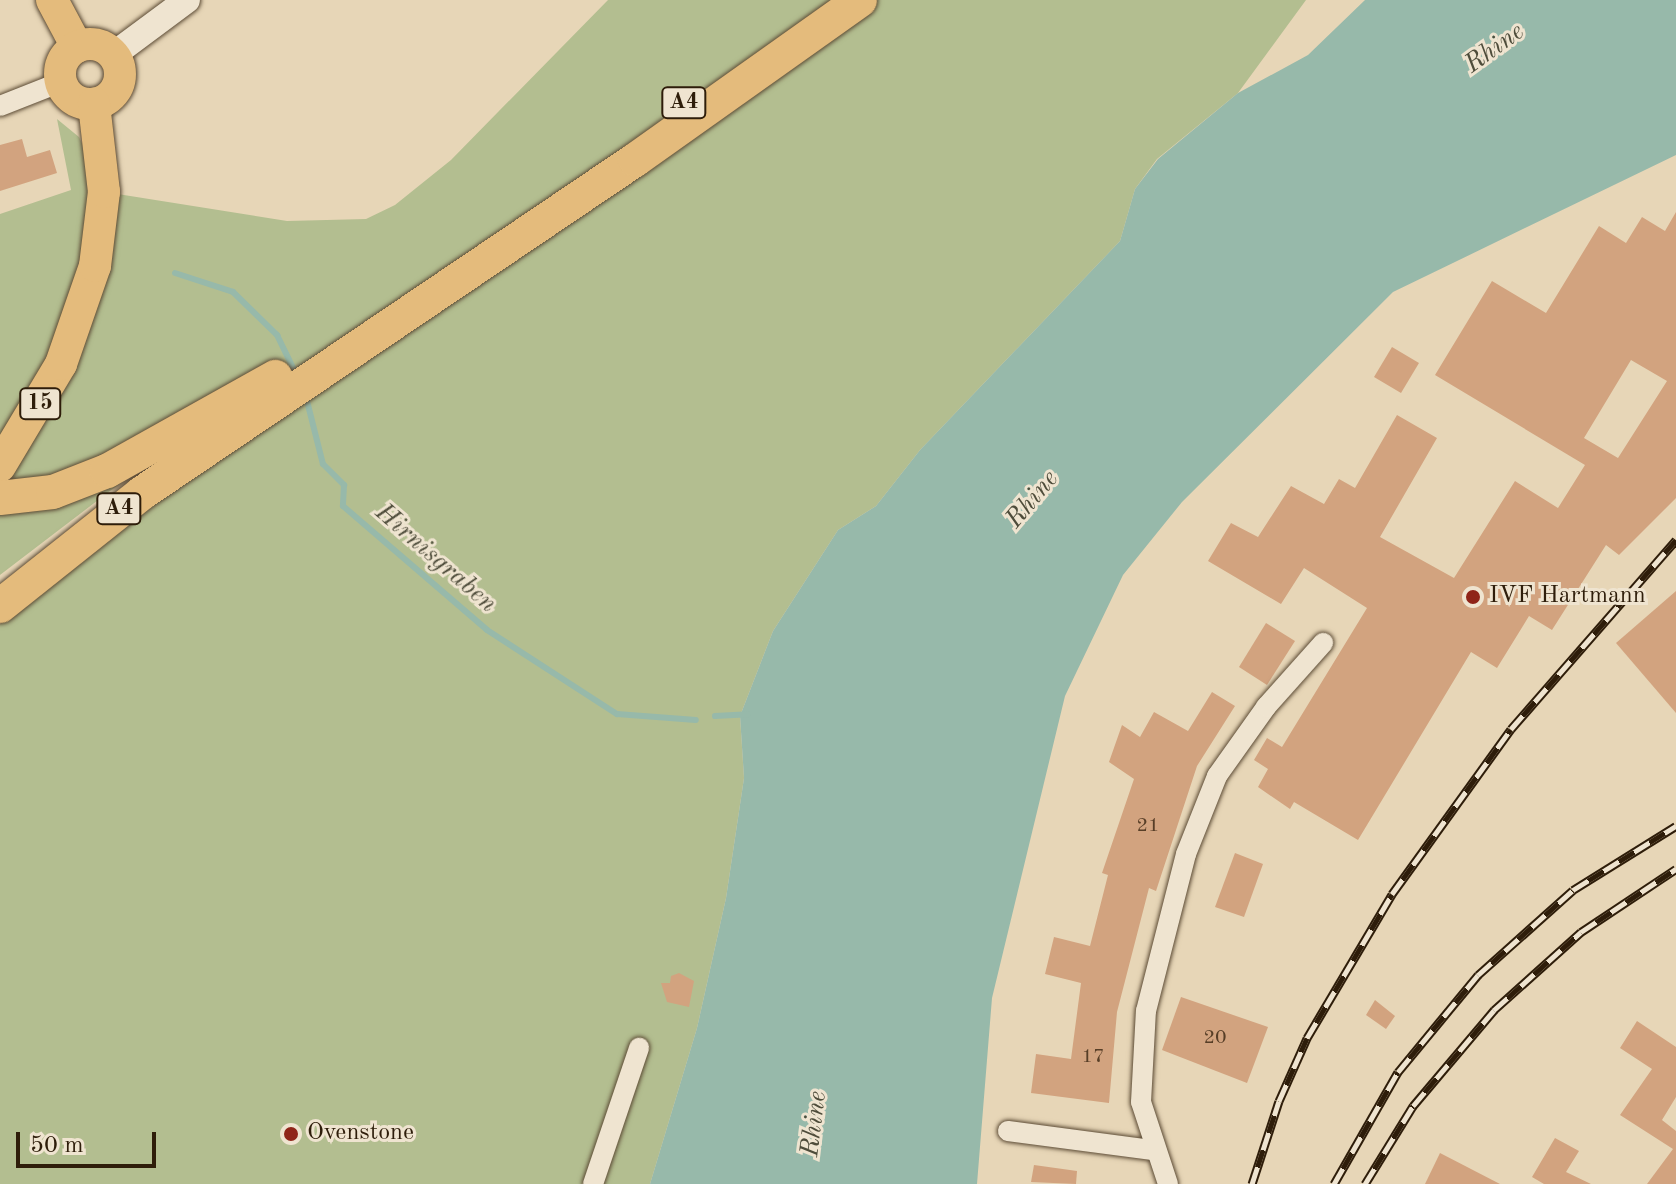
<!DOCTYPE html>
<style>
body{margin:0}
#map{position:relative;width:1676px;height:1184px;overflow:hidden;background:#e7d6b7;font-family:"Old Standard TT",serif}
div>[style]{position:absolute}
.green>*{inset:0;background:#b3be90}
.water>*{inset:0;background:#97b9aa}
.stream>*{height:6px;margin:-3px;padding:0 3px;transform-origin:3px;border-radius:3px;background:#97b9aa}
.building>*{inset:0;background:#d2a37f}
.roads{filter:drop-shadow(0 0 2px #5c4b35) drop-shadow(0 0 2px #5c4b35)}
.minor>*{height:20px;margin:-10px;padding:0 10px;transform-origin:10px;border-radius:10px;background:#efe4d0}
.tertiary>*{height:26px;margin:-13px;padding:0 13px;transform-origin:13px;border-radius:13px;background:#efe4d0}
.primary>*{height:32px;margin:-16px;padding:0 16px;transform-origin:16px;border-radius:16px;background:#e4bb7c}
.primary>.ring{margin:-16px;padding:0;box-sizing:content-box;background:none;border:32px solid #e4bb7c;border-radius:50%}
.trunk>*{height:34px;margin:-17px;padding:0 17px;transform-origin:17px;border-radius:17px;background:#e4bb7c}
.rail>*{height:9px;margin-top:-4.5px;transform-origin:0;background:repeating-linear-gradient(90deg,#efe4d0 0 18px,#2e1d0a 0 36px);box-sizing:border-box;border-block:2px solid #2e1d0a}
.dots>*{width:22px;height:22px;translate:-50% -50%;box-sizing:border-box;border:4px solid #efe4d0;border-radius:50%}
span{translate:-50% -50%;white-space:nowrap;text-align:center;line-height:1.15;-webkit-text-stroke:6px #efe4d0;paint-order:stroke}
.number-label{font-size:20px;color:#573e27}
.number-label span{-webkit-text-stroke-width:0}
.shield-label span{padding:2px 6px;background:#efe4d0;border:2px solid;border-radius:6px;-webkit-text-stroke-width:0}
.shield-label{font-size:22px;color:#2e1d0a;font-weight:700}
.poi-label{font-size:24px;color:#2e1d0a}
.left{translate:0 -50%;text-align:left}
.water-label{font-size:26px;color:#4e4c3a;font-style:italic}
.scale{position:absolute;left:16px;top:1132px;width:140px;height:36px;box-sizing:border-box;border:4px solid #2e1d0a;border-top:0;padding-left:10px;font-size:24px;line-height:28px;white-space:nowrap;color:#2e1d0a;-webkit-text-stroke:6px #efe4d0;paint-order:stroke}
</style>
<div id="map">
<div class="green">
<i style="clip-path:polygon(608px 0,1306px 0,1238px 93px,1157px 159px,1135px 189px,1120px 241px,920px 450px,876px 506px,838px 530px,773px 631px,740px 716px,744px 778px,726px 898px,697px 1028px,650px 1184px,0 1184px,0 624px,156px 496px,161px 452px,0 575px,0 214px,71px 190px,57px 119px,79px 137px,105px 192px,287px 221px,366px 219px,395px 205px,451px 160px)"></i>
</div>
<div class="water">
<i style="clip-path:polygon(1365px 0,1676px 0,1676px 155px,1393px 292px,1182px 502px,1123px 575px,1065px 696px,992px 998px,977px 1184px,650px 1184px,697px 1028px,726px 898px,744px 778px,740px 716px,773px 631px,838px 530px,876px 506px,920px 450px,1120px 241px,1135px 189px,1158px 159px,1238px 93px,1308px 55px)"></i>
</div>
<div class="stream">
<i style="left:175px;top:273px;width:61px;rotate:18.1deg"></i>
<i style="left:233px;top:292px;width:62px;rotate:44.3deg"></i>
<i style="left:277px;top:335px;width:46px;rotate:64deg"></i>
<i style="left:306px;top:397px;width:69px;rotate:75.8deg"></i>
<i style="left:323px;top:464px;width:30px;rotate:45deg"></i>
<i style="left:344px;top:485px;width:21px;rotate:93deg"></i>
<i style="left:343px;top:506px;width:190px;rotate:40.7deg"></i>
<i style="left:487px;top:630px;width:155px;rotate:32.9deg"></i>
<i style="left:617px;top:714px;width:79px;rotate:4.3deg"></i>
<i style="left:715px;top:716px;width:33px;rotate:-3deg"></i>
</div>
<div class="building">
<i style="clip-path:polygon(22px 139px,27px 157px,50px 150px,57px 173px,0 191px,0 145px)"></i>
<i style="clip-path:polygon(evenodd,1676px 212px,1676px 498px,1619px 555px,1606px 545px,1552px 630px,1529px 616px,1497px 668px,1471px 652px,1358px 840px,1294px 802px,1290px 809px,1258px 787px,1268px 769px,1254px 760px,1267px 738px,1282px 747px,1367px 608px,1304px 568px,1281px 604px,1208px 561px,1231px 523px,1258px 537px,1291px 486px,1324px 504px,1339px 479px,1355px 488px,1397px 415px,1437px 438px,1380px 537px,1454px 578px,1515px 481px,1558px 508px,1585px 465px,1435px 375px,1492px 281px,1546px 313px,1599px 226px,1626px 243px,1642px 217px,1665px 231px,1676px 212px,1631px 360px,1667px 381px,1618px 458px,1584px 438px,1631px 360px)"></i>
<i style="clip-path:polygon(1392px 347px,1419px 363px,1401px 393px,1374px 377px)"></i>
<i style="clip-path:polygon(1676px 591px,1676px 713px,1616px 643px)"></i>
<i style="clip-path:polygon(1266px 623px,1295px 641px,1267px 685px,1239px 667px)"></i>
<i style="clip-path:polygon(1212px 692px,1235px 706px,1197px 766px,1156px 891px,1149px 888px,1117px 1012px,1109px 1103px,1031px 1093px,1036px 1054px,1071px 1059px,1081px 983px,1045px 974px,1054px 937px,1090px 946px,1108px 875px,1102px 873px,1134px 779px,1109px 762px,1122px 725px,1140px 737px,1154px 712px,1188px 731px)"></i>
<i style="clip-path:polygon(1235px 853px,1263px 864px,1244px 917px,1215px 907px)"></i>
<i style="clip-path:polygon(679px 973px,694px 981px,689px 1007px,667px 1002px,661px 983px,670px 983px,671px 976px)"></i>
<i style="clip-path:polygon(1181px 997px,1268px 1027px,1247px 1083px,1162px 1050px)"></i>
<i style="clip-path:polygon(1375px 1000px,1395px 1016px,1386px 1029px,1366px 1015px)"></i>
<i style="clip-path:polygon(1637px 1021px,1676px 1047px,1676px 1097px,1662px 1120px,1676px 1131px,1676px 1184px,1647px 1184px,1673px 1149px,1620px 1115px,1652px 1069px,1620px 1048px)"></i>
<i style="clip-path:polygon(1555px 1138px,1579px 1151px,1566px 1172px,1591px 1184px,1544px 1184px,1532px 1177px)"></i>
<i style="clip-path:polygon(1440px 1153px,1500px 1184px,1425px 1184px)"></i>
<i style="clip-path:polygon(1034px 1165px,1077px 1171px,1076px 1184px,1031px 1182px)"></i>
</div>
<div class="roads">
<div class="minor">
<i style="left:0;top:106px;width:66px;rotate:-21.5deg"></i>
<i style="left:1008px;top:1131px;width:146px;rotate:7.5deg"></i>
<i style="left:593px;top:1184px;width:144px;rotate:-71.3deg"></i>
<i style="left:1168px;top:1184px;width:86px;rotate:-108.2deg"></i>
<i style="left:1141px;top:1102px;width:91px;rotate:-86.9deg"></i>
<i style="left:1146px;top:1011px;width:162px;rotate:-75.7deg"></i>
<i style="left:1186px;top:854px;width:84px;rotate:-68.3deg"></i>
<i style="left:1217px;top:776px;width:85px;rotate:-54.6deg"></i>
<i style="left:1266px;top:707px;width:86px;rotate:-48.3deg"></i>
</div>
<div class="tertiary">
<i style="left:113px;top:55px;width:92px;rotate:-36.6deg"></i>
</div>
<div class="primary">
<i style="left:52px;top:0;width:53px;rotate:62deg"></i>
<i class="ring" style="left:60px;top:44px;width:28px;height:28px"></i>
<i style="left:0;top:466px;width:119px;rotate:-59.1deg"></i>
<i style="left:61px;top:364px;width:104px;rotate:-70.9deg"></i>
<i style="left:95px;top:266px;width:75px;rotate:-83.1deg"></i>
<i style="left:104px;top:192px;width:89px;rotate:-96.5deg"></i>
</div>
<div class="trunk">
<i style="left:0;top:498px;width:53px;rotate:-6.5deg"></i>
<i style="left:53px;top:492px;width:58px;rotate:-21.3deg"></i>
<i style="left:107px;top:471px;width:193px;rotate:-29.2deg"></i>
<i style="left:0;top:606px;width:181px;rotate:-38.5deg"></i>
<i style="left:142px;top:493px;width:595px;rotate:-34.04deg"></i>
<i style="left:635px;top:160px;width:276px;rotate:-35.4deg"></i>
</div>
</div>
<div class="rail">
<i style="left:1252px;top:1184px;width:87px;rotate:-72deg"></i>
<i style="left:1279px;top:1101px;width:69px;rotate:-66deg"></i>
<i style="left:1307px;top:1038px;width:167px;rotate:-59.4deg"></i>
<i style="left:1392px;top:894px;width:203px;rotate:-54.2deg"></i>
<i style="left:1511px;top:729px;width:251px;rotate:-48.9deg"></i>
<i style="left:1334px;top:1184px;width:129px;rotate:-60.3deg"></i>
<i style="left:1398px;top:1072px;width:126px;rotate:-50.5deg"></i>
<i style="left:1478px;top:975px;width:127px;rotate:-41.8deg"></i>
<i style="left:1573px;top:890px;width:121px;rotate:-31.9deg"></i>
<i style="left:1365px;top:1184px;width:92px;rotate:-58.4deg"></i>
<i style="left:1413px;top:1106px;width:126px;rotate:-49.8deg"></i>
<i style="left:1494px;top:1010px;width:117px;rotate:-41.9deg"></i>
<i style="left:1581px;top:932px;width:114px;rotate:-33.6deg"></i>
</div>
<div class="dots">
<i style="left:1473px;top:597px;background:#8f2418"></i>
<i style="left:291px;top:1134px;background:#8f2418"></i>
</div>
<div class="number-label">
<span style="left:1148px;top:826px">21</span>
<span style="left:1215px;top:1038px">20</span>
<span style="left:1093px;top:1057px">17</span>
</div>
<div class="shield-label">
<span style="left:684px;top:103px">A4</span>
<span style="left:40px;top:404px">15</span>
<span style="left:119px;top:509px">A4</span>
</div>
<div class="poi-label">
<span class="left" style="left:1489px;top:597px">IVF Hartmann</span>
<span class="left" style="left:307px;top:1134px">Ovenstone</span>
</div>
<div class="water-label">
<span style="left:1495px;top:49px;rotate:-36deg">Rhine</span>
<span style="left:1033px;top:500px;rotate:-50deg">Rhine</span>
<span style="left:435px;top:559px;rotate:41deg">Hirnisgraben</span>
<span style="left:815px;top:1124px;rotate:-83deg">Rhine</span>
</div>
<div class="scale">50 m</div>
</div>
